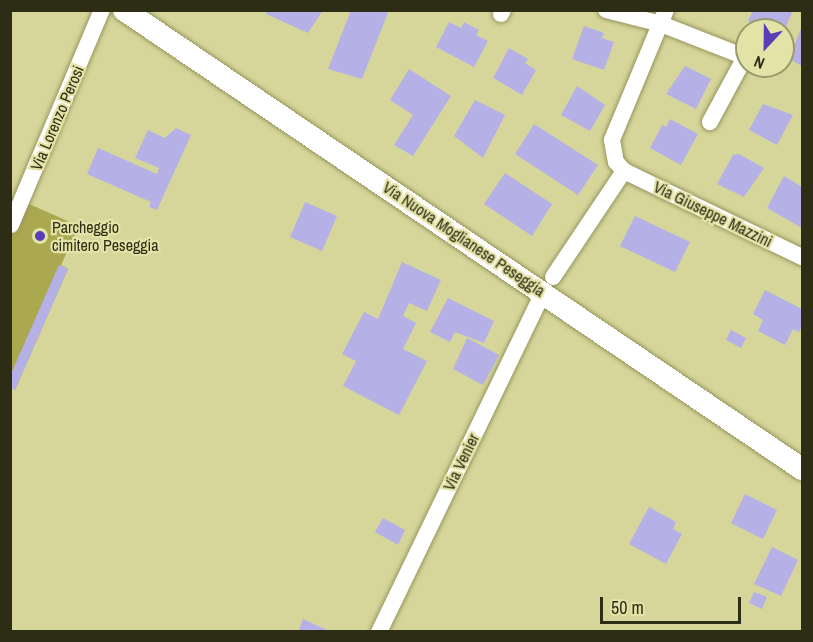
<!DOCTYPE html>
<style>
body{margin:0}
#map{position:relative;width:813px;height:642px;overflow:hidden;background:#d6d69b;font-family:"Archivo Narrow",sans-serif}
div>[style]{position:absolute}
.green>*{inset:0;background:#aba950}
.building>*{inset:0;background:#b5b1e7}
.roads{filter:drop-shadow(0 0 2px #96955c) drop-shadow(0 0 2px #96955c)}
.minor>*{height:16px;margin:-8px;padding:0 8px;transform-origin:8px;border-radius:8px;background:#fff}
.secondary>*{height:22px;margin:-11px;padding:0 11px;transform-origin:11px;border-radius:11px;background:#fff}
.dots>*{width:16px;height:16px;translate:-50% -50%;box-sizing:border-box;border:3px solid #e3e3a7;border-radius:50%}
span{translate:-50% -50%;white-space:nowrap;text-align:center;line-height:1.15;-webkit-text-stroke:4.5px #e3e3a7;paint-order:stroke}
.street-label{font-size:16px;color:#2d2c15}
.poi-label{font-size:16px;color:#2d2c15}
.left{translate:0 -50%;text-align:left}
.frame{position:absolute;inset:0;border:12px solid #2d2c15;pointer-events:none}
.north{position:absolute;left:735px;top:18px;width:60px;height:60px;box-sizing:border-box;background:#e3e3a7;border:2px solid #9a9a6d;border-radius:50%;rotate:202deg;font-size:16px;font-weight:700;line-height:24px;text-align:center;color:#2d2c15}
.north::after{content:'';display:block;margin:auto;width:21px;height:27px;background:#593eb6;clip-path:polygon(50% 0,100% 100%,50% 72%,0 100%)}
.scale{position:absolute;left:600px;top:597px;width:141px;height:27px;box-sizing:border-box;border:3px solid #2d2c15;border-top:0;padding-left:8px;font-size:18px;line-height:21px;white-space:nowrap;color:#2d2c15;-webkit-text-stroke:4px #e3e3a7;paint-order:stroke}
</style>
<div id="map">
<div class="green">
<i style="clip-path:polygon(11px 196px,79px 226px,61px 265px,68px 269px,15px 390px,11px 387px)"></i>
</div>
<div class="building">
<i style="clip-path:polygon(267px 10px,323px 10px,308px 33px,266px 14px)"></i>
<i style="clip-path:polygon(351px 10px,389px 10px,362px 79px,328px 69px)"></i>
<i style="clip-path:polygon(753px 10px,793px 10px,783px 34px,783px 30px,769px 30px,748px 21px)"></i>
<i style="clip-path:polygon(449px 22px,461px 28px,464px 22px,479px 30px,476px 35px,488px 41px,474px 67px,436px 47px)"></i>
<i style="clip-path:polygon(584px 26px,604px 33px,602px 38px,614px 42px,604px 70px,572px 59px)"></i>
<i style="clip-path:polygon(802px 26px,802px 66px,789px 59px)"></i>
<i style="clip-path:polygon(509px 48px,528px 59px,525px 63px,536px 70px,522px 95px,493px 78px)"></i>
<i style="clip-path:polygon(685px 66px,711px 79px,696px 109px,666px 94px)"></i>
<i style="clip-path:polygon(409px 69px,451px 96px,413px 156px,394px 145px,413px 115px,390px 100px)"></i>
<i style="clip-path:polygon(577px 86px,605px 105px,590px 131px,561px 115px)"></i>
<i style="clip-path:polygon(475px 100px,505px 115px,483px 158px,454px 136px)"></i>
<i style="clip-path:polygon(763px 104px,793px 115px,777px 145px,749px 130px)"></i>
<i style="clip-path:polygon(670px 119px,698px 134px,681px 165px,650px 148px,662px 125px,666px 127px)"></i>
<i style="clip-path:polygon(534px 124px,598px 165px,578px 195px,515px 154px)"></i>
<i style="clip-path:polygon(176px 128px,191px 135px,157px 210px,149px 207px,151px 202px,87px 174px,98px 148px,157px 174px,159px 168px,135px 158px,148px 130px,165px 138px)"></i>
<i style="clip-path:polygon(739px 154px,764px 168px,744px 197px,717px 184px,733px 155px)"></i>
<i style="clip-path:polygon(505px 173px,552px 204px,532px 236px,484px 204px)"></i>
<i style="clip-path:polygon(784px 176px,802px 187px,802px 228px,767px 208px)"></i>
<i style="clip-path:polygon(305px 202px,337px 216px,322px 251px,290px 237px)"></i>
<i style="clip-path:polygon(635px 216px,690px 242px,675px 272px,620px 246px)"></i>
<i style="clip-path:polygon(402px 262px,441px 280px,427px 311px,409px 303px,403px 316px,416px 323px,403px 349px,427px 361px,399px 415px,343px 386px,356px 361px,342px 354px,364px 312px,378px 319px)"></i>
<i style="clip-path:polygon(59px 265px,68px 269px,15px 390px,10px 387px,10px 376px)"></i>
<i style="clip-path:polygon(765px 290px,802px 309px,802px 326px,799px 332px,793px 329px,785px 345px,758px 331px,763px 320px,753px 314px)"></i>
<i style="clip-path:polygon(448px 298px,494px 321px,484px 343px,455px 332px,450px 342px,430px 332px)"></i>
<i style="clip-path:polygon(731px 330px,746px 338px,741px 348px,726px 340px)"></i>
<i style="clip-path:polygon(467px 338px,499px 355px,483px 385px,453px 369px)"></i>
<i style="clip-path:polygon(745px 494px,777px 510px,763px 539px,731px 523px)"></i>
<i style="clip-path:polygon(649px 507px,676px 522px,673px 529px,682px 534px,666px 564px,629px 544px)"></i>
<i style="clip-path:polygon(383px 518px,405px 530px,398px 545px,375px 532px)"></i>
<i style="clip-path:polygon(772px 547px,798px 560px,781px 596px,754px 584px)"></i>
<i style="clip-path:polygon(754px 592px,767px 597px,762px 609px,749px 603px)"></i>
<i style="clip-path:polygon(303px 619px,327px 630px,326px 632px,298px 632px)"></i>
</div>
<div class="roads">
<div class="minor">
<i style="left:606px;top:10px;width:57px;rotate:14.3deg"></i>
<i style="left:661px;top:24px;width:90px;rotate:21.4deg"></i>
<i style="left:745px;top:57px;width:74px;rotate:118.3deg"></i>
<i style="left:666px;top:10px;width:141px;rotate:112.6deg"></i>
<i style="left:612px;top:140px;width:22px;rotate:80deg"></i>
<i style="left:616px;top:162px;width:12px;rotate:48deg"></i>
<i style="left:624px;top:171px;width:198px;rotate:25.8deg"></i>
<i style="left:501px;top:14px;width:4px;rotate:-63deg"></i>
<i style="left:11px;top:225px;width:233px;rotate:-67.1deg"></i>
<i style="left:553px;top:277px;width:128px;rotate:-56.2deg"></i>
<i style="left:379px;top:632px;width:377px;rotate:-64.2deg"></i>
</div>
<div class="secondary">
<i style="left:124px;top:10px;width:819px;rotate:34.1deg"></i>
</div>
</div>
<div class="dots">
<i style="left:40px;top:236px;background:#593eb6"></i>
</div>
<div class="street-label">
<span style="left:57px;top:118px;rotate:-67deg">Via Lorenzo Perosi</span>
<span style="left:713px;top:214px;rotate:26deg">Via Giuseppe Mazzini</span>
<span style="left:464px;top:239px;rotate:34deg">Via Nuova Moglianese Peseggia</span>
<span style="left:461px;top:462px;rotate:-64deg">Via Venier</span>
</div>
<div class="poi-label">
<span class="left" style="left:52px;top:236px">Parcheggio<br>cimitero Peseggia</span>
</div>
<div class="frame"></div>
<div class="north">N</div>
<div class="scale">50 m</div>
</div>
